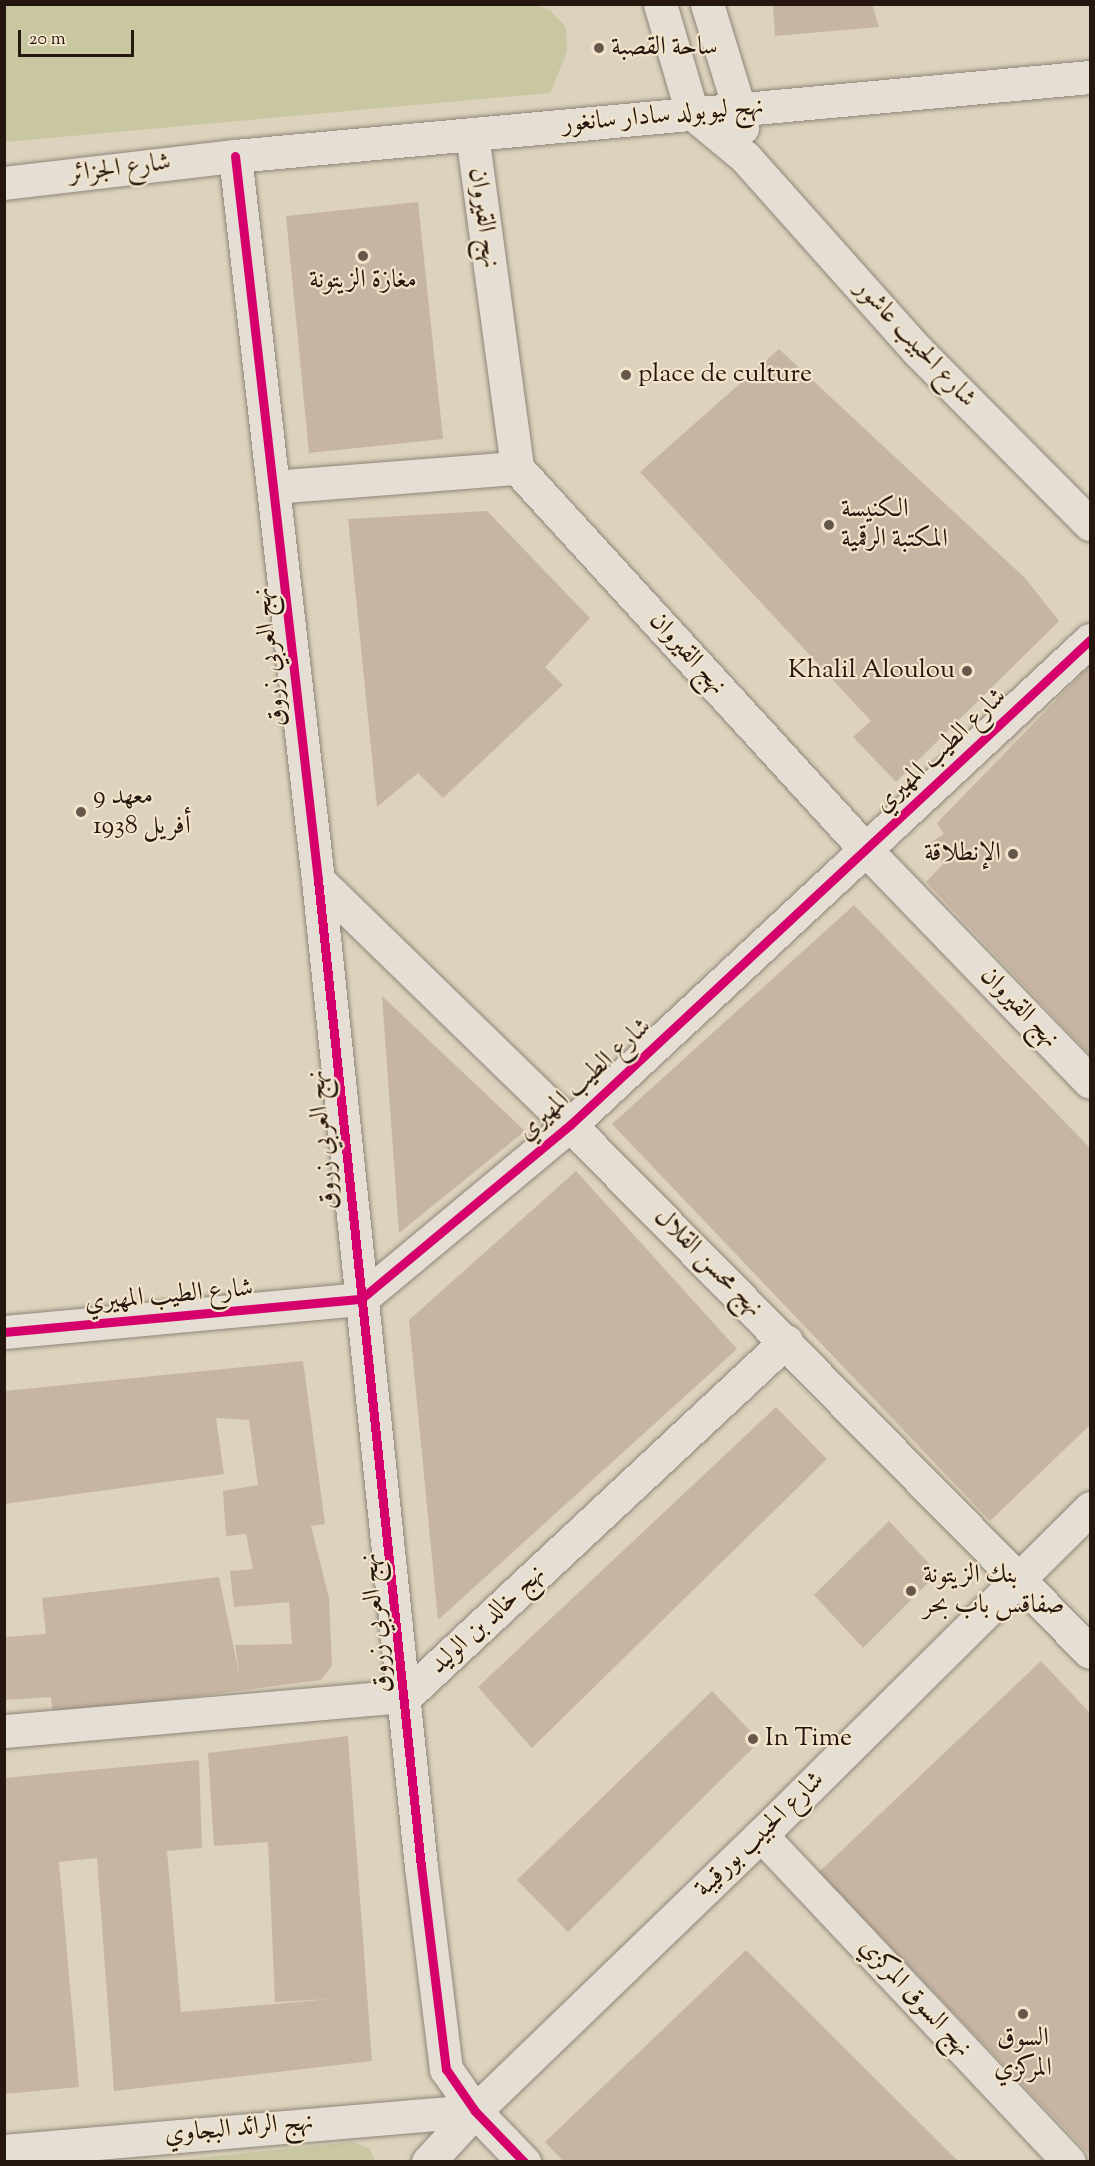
<!DOCTYPE html>
<meta charset="utf-8">
<style>
body{margin:0}
#map{position:relative;width:1095px;height:2166px;overflow:hidden;background:#ddd2bd;font-family:"Sorts Mill Goudy",Amiri,serif}
div>[style]{position:absolute}
.green>*{inset:0;background:#c8c7a2}
.building>*{inset:0;background:#c7b5a3}
.roads{filter:drop-shadow(0 0 2px #8d8578) drop-shadow(0 0 2px #8d8578)}
.minor>*{height:33px;margin:-16.5px;padding:0 16.5px;transform-origin:16.5px;border-radius:16.5px;background:#e4ded4}
.tertiary>*{height:33px;margin:-16.5px;padding:0 16.5px;transform-origin:16.5px;border-radius:16.5px;background:#e4ded4}
.cycleway>*{height:9px;margin:-4.5px;padding:0 4.5px;transform-origin:4.5px;border-radius:4.5px;background:#d6006c}
.dots>*{width:16px;height:16px;translate:-50% -50%;box-sizing:border-box;border:3px solid #f2e4cb;border-radius:50%}
span{translate:-50% -50%;white-space:nowrap;text-align:center;line-height:1.15;-webkit-text-stroke:4.5px #f2e4cb;paint-order:stroke}
.poi-label{font-size:26px;color:#25170e}
.left{translate:0 -50%;text-align:left}
.right{translate:-100% -50%;text-align:right}
.street-label{font-size:26px;color:#25170e}
.frame{position:absolute;inset:0;border:6px solid #25170e;pointer-events:none}
.scale{position:absolute;left:18px;top:30px;width:116px;height:27px;box-sizing:border-box;border:3px solid #25170e;border-top:0;padding-left:8px;font-size:18px;line-height:21px;white-space:nowrap;color:#25170e;-webkit-text-stroke:4px #f2e4cb;paint-order:stroke}
</style>
<div id="map">
<div class="green">
<i style="clip-path:polygon(537px 5px,550px 10px,566px 27px,567px 52px,550px 93px,5px 142px,5px 5px)"></i>
<i style="clip-path:polygon(353px 2142px,370px 2149px,375px 2161px,170px 2161px)"></i>
</div>
<div class="building">
<i style="clip-path:polygon(773px 4px,872px 4px,879px 27px,775px 36px)"></i>
<i style="clip-path:polygon(418px 202px,443px 439px,309px 453px,286px 216px)"></i>
<i style="clip-path:polygon(779px 349px,1025px 578px,1059px 621px,896px 782px,853px 737px,871px 721px,640px 472px)"></i>
<i style="clip-path:polygon(487px 511px,590px 618px,545px 667px,563px 685px,443px 798px,418px 773px,377px 807px,348px 519px)"></i>
<i style="clip-path:polygon(1090px 665px,1090px 1055px,926px 882px,944px 863px,928px 844px,944px 834px,937px 823px)"></i>
<i style="clip-path:polygon(854px 905px,1090px 1148px,1090px 1425px,990px 1521px,612px 1124px)"></i>
<i style="clip-path:polygon(382px 996px,525px 1131px,399px 1233px)"></i>
<i style="clip-path:polygon(576px 1171px,737px 1349px,438px 1620px,409px 1320px)"></i>
<i style="clip-path:polygon(303px 1361px,325px 1524px,311px 1526px,329px 1598px,332px 1666px,321px 1680px,53px 1715px,51px 1697px,4px 1700px,4px 1637px,46px 1634px,42px 1598px,219px 1577px,240px 1678px,235px 1645px,292px 1644px,289px 1602px,234px 1607px,230px 1571px,253px 1569px,246px 1534px,226px 1536px,223px 1491px,258px 1485px,249px 1420px,216px 1418px,224px 1474px,4px 1504px,4px 1391px)"></i>
<i style="clip-path:polygon(776px 1407px,827px 1459px,532px 1748px,478px 1687px)"></i>
<i style="clip-path:polygon(889px 1521px,938px 1573px,863px 1648px,814px 1595px)"></i>
<i style="clip-path:polygon(1041px 1661px,1090px 1713px,1090px 2155px,819px 1872px)"></i>
<i style="clip-path:polygon(712px 1691px,760px 1741px,568px 1932px,517px 1880px)"></i>
<i style="clip-path:polygon(348px 1736px,372px 2061px,114px 2091px,97px 1858px,59px 1862px,79px 2087px,4px 2094px,4px 1778px,199px 1760px,202px 1848px,167px 1851px,181px 2012px,331px 1999px,275px 2002px,268px 1842px,214px 1846px,208px 1753px)"></i>
<i style="clip-path:polygon(746px 1950px,959px 2162px,564px 2162px,545px 2142px)"></i>
</div>
<div class="roads">
<div class="minor">
<i style="left:472px;top:134px;width:337px;rotate:82.3deg"></i>
<i style="left:517px;top:468px;width:517px;rotate:47.58deg"></i>
<i style="left:866px;top:850px;width:322px;rotate:46deg"></i>
<i style="left:235px;top:156px;width:729px;rotate:83.46deg"></i>
<i style="left:318px;top:880px;width:991px;rotate:84.04deg"></i>
<i style="left:421px;top:1866px;width:205px;rotate:83deg"></i>
<i style="left:446px;top:2069px;width:51px;rotate:55.4deg"></i>
<i style="left:273px;top:487px;width:245px;rotate:-4.5deg"></i>
<i style="left:318px;top:880px;width:351px;rotate:44.2deg"></i>
<i style="left:570px;top:1125px;width:740px;rotate:45.38deg"></i>
<i style="left:4px;top:1332px;width:359px;rotate:-5.3deg"></i>
<i style="left:361px;top:1299px;width:272px;rotate:-39.8deg"></i>
<i style="left:570px;top:1125px;width:711px;rotate:-43.01deg"></i>
<i style="left:4px;top:1731px;width:404px;rotate:-5deg"></i>
<i style="left:406px;top:1696px;width:520px;rotate:-43.05deg"></i>
<i style="left:761px;top:1835px;width:449px;rotate:46.7deg"></i>
</div>
<div class="tertiary">
<i style="left:660px;top:4px;width:114px;rotate:73.6deg"></i>
<i style="left:692px;top:113px;width:69px;rotate:39.7deg"></i>
<i style="left:745px;top:157px;width:260px;rotate:48.3deg"></i>
<i style="left:918px;top:351px;width:244px;rotate:45.2deg"></i>
<i style="left:707px;top:4px;width:109px;rotate:72.9deg"></i>
<i style="left:739px;top:108px;width:20px;rotate:81deg"></i>
<i style="left:4px;top:183px;width:233px;rotate:-6.7deg"></i>
<i style="left:235px;top:156px;width:859px;rotate:-5.28deg"></i>
<i style="left:475px;top:2111px;width:71px;rotate:46.1deg"></i>
<i style="left:4px;top:2151px;width:473px;rotate:-4.9deg"></i>
<i style="left:428px;top:2162px;width:69px;rotate:-47.3deg"></i>
<i style="left:475px;top:2111px;width:397px;rotate:-44deg"></i>
<i style="left:761px;top:1835px;width:464px;rotate:-44.8deg"></i>
</div>
</div>
<div class="cycleway">
<i style="left:235px;top:156px;width:729px;rotate:83.46deg"></i>
<i style="left:318px;top:880px;width:991px;rotate:84.04deg"></i>
<i style="left:421px;top:1866px;width:205px;rotate:83deg"></i>
<i style="left:446px;top:2069px;width:51px;rotate:55.4deg"></i>
<i style="left:475px;top:2111px;width:71px;rotate:46.1deg"></i>
<i style="left:4px;top:1332px;width:359px;rotate:-5.3deg"></i>
<i style="left:361px;top:1299px;width:272px;rotate:-39.8deg"></i>
<i style="left:570px;top:1125px;width:711px;rotate:-43.01deg"></i>
</div>
<div class="dots">
<i style="left:599px;top:48px;background:#65584b"></i>
<i style="left:363px;top:256px;background:#65584b"></i>
<i style="left:626px;top:375px;background:#65584b"></i>
<i style="left:829px;top:525px;background:#65584b"></i>
<i style="left:967px;top:671px;background:#65584b"></i>
<i style="left:81px;top:812px;background:#65584b"></i>
<i style="left:1013px;top:854px;background:#65584b"></i>
<i style="left:911px;top:1591px;background:#65584b"></i>
<i style="left:753px;top:1739px;background:#65584b"></i>
<i style="left:1023px;top:2014px;background:#65584b"></i>
</div>
<div class="poi-label">
<span class="left" style="left:611px;top:48px">ساحة القصبة</span>
<span style="left:363px;top:281px">مغازة الزيتونة</span>
<span class="left" style="left:638px;top:375px">place de culture</span>
<span class="left" style="left:841px;top:525px">الكنيسة<br>المكتبة الرقمية</span>
<span class="right" style="left:955px;top:671px">Khalil Aloulou</span>
<span class="left" style="left:93px;top:812px">معهد 9<br>أفريل 1938</span>
<span class="right" style="left:1001px;top:854px">الإنطلاقة</span>
<span class="left" style="left:923px;top:1591px">بنك الزيتونة<br>صفاقس باب بحر</span>
<span class="left" style="left:765px;top:1739px">In Time</span>
<span style="left:1023px;top:2054px">السوق<br>المركزي</span>
</div>
<div class="street-label">
<span style="left:663px;top:116px;rotate:-5deg">نهج ليوبولد سادار سانغور</span>
<span style="left:120px;top:169px;rotate:-7deg">شارع الجزائر</span>
<span style="left:483px;top:218px;rotate:82deg">نهج القيروان</span>
<span style="left:915px;top:344px;rotate:47deg">شارع الحبيب عاشور</span>
<span style="left:687px;top:654px;rotate:48deg">نهج القيروان</span>
<span style="left:271px;top:657px;rotate:-97deg">نهج العربي زروق</span>
<span style="left:941px;top:751px;rotate:-43deg">شارع الطيب المهيري</span>
<span style="left:1019px;top:1008px;rotate:46deg">نهج القيروان</span>
<span style="left:585px;top:1080px;rotate:-42deg">شارع الطيب المهيري</span>
<span style="left:324px;top:1140px;rotate:-96deg">نهج العربي زروق</span>
<span style="left:708px;top:1263px;rotate:45deg">نهج محسن القلال</span>
<span style="left:169px;top:1296px;rotate:-5deg">شارع الطيب المهيري</span>
<span style="left:488px;top:1620px;rotate:-43deg">نهج خالد بن الوليد</span>
<span style="left:377px;top:1623px;rotate:-96deg">نهج العربي زروق</span>
<span style="left:760px;top:1835px;rotate:-44deg">شارع الحبيب بورقيبة</span>
<span style="left:915px;top:1998px;rotate:47deg">نهج السوق المركزي</span>
<span style="left:239px;top:2129px;rotate:-5deg">نهج الرائد البجاوي</span>
</div>
<div class="frame"></div>
<div class="scale">20 m</div>
</div>
